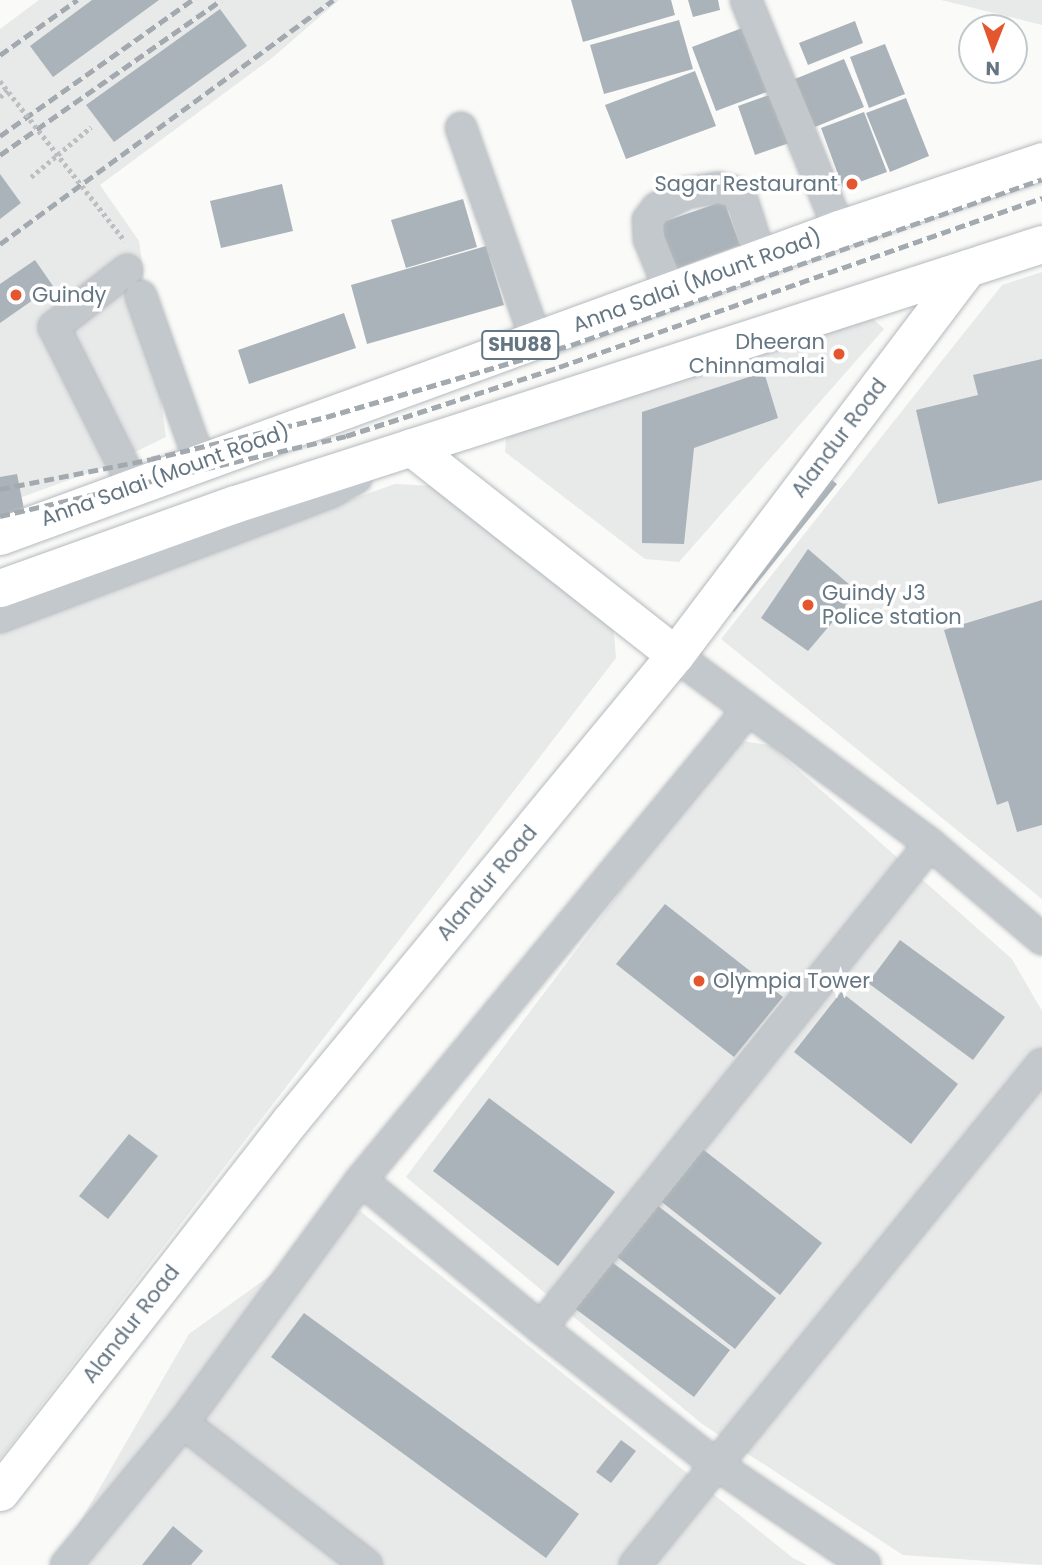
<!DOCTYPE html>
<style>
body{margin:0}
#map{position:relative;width:1042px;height:1565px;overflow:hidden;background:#fafaf8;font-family:Poppins,sans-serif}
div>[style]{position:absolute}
.built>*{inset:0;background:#e8e9e9}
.building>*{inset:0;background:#aab3b9}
.path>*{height:4.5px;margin-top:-2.25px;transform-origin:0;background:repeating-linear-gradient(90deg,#bbbfc2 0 3.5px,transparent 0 7px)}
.roads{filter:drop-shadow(0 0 2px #b5babe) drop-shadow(0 0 2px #b5babe)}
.minor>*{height:30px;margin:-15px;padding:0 15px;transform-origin:15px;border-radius:15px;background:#c3c8cc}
.major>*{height:37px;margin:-18.5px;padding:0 18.5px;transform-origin:18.5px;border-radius:18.5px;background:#fff}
.rail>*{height:5px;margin-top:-2.5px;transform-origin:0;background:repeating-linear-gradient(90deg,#a2aab0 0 10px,transparent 0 15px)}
.path-bridge>*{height:4.5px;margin-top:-2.25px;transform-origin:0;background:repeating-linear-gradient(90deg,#bbbfc2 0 3.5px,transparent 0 7px)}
.dots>*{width:19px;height:19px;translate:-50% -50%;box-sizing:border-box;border:4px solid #fff;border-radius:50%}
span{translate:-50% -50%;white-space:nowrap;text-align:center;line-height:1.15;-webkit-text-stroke:7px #fff;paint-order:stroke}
.shield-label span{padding:2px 5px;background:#fff;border:2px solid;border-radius:5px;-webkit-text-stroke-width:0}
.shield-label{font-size:19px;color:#657683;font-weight:700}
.poi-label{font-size:21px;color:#657683}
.right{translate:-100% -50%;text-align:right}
.left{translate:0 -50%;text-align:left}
.street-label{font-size:21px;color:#657683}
.north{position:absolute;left:958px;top:14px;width:70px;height:70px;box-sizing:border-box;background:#fff;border:2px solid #c1c8cd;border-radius:50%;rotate:181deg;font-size:19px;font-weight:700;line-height:28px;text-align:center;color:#657683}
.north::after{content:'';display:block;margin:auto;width:24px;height:32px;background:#e4572e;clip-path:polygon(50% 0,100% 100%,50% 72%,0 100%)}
</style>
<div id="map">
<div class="built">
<i style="clip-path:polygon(39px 0,339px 0,272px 58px,100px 185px,139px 241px,166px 437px,102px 468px,0 505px,0 29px)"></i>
<i style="clip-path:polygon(941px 0,1042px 0,1042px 25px)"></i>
<i style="clip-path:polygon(1042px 272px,1042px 899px,721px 639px,1002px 285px)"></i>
<i style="clip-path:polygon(873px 319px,884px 329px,679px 562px,645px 559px,505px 452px,507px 427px)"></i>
<i style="clip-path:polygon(395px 484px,449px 487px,613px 620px,616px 658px,0 1459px,0 622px)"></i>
<i style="clip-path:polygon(734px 740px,770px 745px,1012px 959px,1042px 1011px,1042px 1565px,903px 1555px,702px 1424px,406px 1177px)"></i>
<i style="clip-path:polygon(360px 1211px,793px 1558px,807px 1565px,55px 1565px,189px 1334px)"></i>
</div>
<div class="building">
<i style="clip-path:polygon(92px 0,159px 0,53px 77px,30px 46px)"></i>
<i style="clip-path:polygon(571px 0,671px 0,675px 15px,583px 42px)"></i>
<i style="clip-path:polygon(688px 0,718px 0,720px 10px,693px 17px)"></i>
<i style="clip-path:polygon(220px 9px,247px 46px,114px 142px,86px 105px)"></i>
<i style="clip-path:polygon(679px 20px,693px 69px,604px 94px,590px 45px)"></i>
<i style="clip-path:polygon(855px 21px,863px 43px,808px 65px,799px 43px)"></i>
<i style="clip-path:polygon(750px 25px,775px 89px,716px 111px,692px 47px)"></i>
<i style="clip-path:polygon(885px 44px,905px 94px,869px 108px,850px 57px)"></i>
<i style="clip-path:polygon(844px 59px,864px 107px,815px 127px,795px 79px)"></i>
<i style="clip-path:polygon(695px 71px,716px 126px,626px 159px,605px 105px)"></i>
<i style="clip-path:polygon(775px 93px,792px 142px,755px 155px,738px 106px)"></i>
<i style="clip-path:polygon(906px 98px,929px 156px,890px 172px,866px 113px)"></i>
<i style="clip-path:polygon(864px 112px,887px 172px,843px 188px,821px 128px)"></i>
<i style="clip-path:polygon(0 174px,21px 203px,0 219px)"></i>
<i style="clip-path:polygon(282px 184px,293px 231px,221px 248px,210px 201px)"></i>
<i style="clip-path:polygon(463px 199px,477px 247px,406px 268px,391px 220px)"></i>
<i style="clip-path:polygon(724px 201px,740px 245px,675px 269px,660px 223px)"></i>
<i style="clip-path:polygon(486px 246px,504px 305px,367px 344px,351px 285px)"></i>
<i style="clip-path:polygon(35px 260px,53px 286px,0 323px,0 284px)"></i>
<i style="clip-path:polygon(344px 313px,356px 348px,249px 384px,238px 350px)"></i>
<i style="clip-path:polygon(1042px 359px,1042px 480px,938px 504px,916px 410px,978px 395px,973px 375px)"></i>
<i style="clip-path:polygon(764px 372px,778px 418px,694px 448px,684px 544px,642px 543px,642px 412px)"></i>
<i style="clip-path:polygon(823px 473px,837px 484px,734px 612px,720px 602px)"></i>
<i style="clip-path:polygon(17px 474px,28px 529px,0 535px,0 477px)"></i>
<i style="clip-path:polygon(808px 549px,858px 592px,808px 651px,761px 618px)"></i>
<i style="clip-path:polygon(1042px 600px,1042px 825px,1017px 832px,1008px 801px,997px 805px,944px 630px)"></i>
<i style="clip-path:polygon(665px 904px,783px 997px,734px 1057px,616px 964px)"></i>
<i style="clip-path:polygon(900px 940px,1005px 1017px,973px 1060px,868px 983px)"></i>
<i style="clip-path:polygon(841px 992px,958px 1084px,911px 1144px,794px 1052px)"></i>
<i style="clip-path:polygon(489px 1098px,615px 1192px,558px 1266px,433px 1171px)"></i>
<i style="clip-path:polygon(129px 1134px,158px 1156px,108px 1219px,79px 1196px)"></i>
<i style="clip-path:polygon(700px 1147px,822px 1243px,780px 1295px,658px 1199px)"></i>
<i style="clip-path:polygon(653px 1202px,776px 1298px,735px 1349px,612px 1253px)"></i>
<i style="clip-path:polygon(605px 1257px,730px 1350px,694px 1397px,569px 1304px)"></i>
<i style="clip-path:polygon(304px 1313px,579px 1514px,546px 1558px,271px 1357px)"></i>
<i style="clip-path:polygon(621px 1440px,636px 1451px,611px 1483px,596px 1472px)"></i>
<i style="clip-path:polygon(173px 1526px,203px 1551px,191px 1565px,142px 1565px)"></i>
</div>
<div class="path">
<i style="left:0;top:97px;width:10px;rotate:-45deg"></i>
<i style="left:31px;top:177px;width:78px;rotate:-39.8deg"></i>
</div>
<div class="roads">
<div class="minor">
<i style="left:746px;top:0;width:247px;rotate:67.9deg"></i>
<i style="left:461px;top:128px;width:225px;rotate:70.5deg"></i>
<i style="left:127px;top:270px;width:93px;rotate:142deg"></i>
<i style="left:54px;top:327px;width:178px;rotate:63.3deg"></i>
<i style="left:670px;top:290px;width:55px;rotate:-112.4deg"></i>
<i style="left:649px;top:239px;width:19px;rotate:-93deg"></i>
<i style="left:648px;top:220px;width:15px;rotate:-53deg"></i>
<i style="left:657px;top:208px;width:33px;rotate:-27deg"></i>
<i style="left:686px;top:193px;width:33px;rotate:-9deg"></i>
<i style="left:719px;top:188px;width:16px;rotate:15deg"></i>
<i style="left:734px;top:192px;width:14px;rotate:51deg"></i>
<i style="left:743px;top:203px;width:58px;rotate:71.9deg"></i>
<i style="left:141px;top:296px;width:176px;rotate:70.4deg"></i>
<i style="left:0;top:617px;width:354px;rotate:-20.7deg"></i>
<i style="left:331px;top:492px;width:29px;rotate:-29deg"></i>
<i style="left:675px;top:655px;width:317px;rotate:36.5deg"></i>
<i style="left:930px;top:844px;width:147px;rotate:40.3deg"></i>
<i style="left:361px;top:1180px;width:233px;rotate:39.4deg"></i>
<i style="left:541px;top:1328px;width:219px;rotate:38deg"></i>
<i style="left:714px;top:1463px;width:182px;rotate:34deg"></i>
<i style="left:541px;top:1328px;width:621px;rotate:-51.21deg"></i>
<i style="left:183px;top:1423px;width:232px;rotate:37.7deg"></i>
<i style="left:66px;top:1565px;width:184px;rotate:-50.5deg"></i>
<i style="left:183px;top:1423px;width:301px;rotate:-53.8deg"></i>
<i style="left:361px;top:1180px;width:607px;rotate:-50.54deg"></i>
<i style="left:635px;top:1565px;width:645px;rotate:-50.91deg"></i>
</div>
<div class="major">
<i style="left:411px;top:447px;width:336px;rotate:38.2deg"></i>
<i style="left:0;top:536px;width:893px;rotate:-20.1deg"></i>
<i style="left:839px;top:229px;width:214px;rotate:-18.5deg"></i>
<i style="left:0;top:588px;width:250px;rotate:-19.7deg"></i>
<i style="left:235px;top:504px;width:848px;rotate:-17.86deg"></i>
<i style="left:0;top:1492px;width:471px;rotate:-52deg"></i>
<i style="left:290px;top:1121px;width:604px;rotate:-50.44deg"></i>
<i style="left:675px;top:655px;width:485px;rotate:-52.9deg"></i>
</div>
</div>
<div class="rail">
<i style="left:0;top:55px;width:95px;rotate:-35.5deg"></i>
<i style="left:0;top:136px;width:235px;rotate:-35.3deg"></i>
<i style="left:0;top:155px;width:270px;rotate:-35deg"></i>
<i style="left:0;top:244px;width:413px;rotate:-36.2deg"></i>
<i style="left:0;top:489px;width:154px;rotate:-11.2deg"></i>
<i style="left:151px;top:459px;width:180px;rotate:-13.5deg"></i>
<i style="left:326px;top:417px;width:255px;rotate:-16.4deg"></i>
<i style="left:571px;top:345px;width:499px;rotate:-19.4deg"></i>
<i style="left:0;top:516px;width:355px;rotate:-13deg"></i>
<i style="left:346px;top:436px;width:224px;rotate:-17.9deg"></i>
<i style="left:559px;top:367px;width:512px;rotate:-19.28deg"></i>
</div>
<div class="path-bridge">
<i style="left:0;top:81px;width:203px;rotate:52deg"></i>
</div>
<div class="dots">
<i style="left:852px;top:184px;background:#e4572e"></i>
<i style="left:16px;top:295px;background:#e4572e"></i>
<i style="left:839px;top:354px;background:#e4572e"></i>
<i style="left:808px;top:605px;background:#e4572e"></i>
<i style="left:699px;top:981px;background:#e4572e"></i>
</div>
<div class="shield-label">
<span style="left:520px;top:345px">SHU88</span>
</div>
<div class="poi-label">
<span class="right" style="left:838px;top:184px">Sagar Restaurant</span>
<span class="left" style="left:32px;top:295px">Guindy</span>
<span class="right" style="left:825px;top:354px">Dheeran<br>Chinnamalai</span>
<span class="left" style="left:822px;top:605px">Guindy J3<br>Police station</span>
<span class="left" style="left:713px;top:981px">Olympia Tower</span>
</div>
<div class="street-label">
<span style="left:697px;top:281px;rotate:-20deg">Anna Salai (Mount Road)</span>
<span style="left:839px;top:438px;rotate:-53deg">Alandur Road</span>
<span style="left:165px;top:475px;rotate:-20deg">Anna Salai (Mount Road)</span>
<span style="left:487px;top:883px;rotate:-50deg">Alandur Road</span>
<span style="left:131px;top:1324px;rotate:-52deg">Alandur Road</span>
</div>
<div class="north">N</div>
</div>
